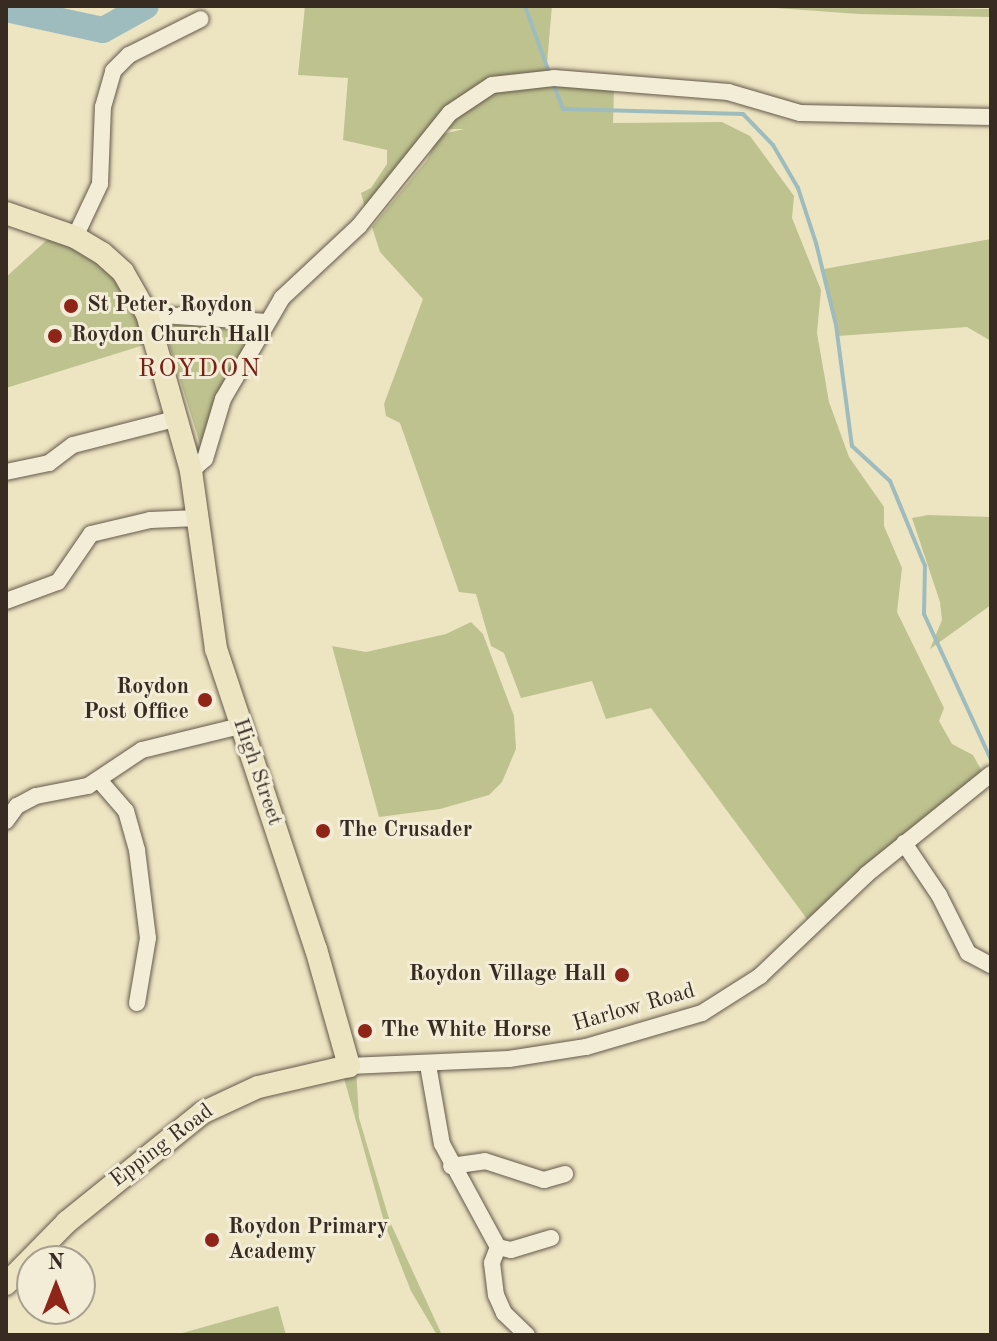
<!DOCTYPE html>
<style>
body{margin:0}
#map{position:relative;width:997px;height:1341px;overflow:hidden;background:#ede4c2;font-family:"Old Standard TT",serif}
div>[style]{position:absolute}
.green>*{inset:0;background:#bec28f}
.stream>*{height:4px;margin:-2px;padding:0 2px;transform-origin:2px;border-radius:2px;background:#9ebcbe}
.river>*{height:26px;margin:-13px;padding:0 13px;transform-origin:13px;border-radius:13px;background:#9ebcbe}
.roads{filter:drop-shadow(0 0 2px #64594a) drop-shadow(0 0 2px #64594a)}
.minor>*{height:16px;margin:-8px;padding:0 8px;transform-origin:8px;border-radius:8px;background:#f3edd7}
.major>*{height:22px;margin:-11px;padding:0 11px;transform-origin:11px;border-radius:11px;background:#ede4c2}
.dots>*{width:22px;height:22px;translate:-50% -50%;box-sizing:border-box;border:4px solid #f3edd7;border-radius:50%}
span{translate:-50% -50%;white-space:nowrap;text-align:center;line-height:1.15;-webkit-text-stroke:6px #f3edd7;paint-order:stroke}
.poi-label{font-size:22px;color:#372b22;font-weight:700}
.left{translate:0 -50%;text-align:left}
.right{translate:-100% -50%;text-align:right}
.street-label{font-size:22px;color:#372b22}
.quarter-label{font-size:26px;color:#7a1f14;letter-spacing:2px}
.frame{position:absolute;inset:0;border:8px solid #372b22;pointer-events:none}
.north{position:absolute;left:16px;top:1245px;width:80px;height:80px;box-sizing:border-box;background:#f3edd7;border:2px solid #a89f8f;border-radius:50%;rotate:0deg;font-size:22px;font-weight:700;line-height:32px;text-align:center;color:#372b22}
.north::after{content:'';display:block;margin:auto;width:28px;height:36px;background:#8f2418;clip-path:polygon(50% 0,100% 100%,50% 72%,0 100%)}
</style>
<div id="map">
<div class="green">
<i style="clip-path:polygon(305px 6px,552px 6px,545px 86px,614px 87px,613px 123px,722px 122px,750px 136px,794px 196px,792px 218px,821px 290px,817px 333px,829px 402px,849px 457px,884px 507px,884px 526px,902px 568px,897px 612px,944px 708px,939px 721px,952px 744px,973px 755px,985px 777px,807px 919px,651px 708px,606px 719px,592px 681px,521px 698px,504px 653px,491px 646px,476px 594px,459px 592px,400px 423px,386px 416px,384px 404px,423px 299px,380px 252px,372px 227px,427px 160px,439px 135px,464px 129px,434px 129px,368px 218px,361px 193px,371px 188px,387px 164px,387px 150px,343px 140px,348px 78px,298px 75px)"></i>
<i style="clip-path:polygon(748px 6px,991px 9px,991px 17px,859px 14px)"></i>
<i style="clip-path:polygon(48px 239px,74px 246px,113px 274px,134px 309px,144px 345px,6px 388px,6px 277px)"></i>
<i style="clip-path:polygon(991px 239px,991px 341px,967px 327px,837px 336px,824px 269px)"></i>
<i style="clip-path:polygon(161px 319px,255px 328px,212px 407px,202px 450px)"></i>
<i style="clip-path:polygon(928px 515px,991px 517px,991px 605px,930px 649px,942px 620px,940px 602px,912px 518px)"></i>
<i style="clip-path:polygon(471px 622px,483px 634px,514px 716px,516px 749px,502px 782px,489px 795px,440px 809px,379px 817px,332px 646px,366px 652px,446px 634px)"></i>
<i style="clip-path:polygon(356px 1069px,359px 1118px,390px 1222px,442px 1335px,437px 1335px,411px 1291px,385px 1225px,342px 1071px)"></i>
<i style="clip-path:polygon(278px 1306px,286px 1335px,178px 1335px,179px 1334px)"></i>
</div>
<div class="stream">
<i style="left:525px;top:6px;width:73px;rotate:70.1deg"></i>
<i style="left:553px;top:83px;width:28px;rotate:69deg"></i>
<i style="left:563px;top:109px;width:180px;rotate:1.6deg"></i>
<i style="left:743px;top:114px;width:43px;rotate:45.9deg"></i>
<i style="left:773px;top:145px;width:50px;rotate:59.8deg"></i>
<i style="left:798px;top:188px;width:58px;rotate:71.9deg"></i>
<i style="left:816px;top:243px;width:84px;rotate:76.3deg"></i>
<i style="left:836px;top:325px;width:122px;rotate:82.5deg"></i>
<i style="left:852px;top:446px;width:52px;rotate:42.6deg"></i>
<i style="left:890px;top:481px;width:92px;rotate:67.6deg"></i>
<i style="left:925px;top:566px;width:48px;rotate:91.2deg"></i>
<i style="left:924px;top:614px;width:161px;rotate:65.3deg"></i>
</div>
<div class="river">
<i style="left:6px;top:9px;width:99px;rotate:12.2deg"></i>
<i style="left:103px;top:30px;width:49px;rotate:-29.2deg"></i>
</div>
<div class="roads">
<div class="minor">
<i style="left:75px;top:237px;width:59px;rotate:-64.7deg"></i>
<i style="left:100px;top:184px;width:77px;rotate:-87.8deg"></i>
<i style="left:103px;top:107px;width:37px;rotate:-74deg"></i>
<i style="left:113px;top:71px;width:23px;rotate:-45deg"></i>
<i style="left:129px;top:55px;width:80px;rotate:-26.6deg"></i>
<i style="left:147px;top:314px;width:120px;rotate:3.8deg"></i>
<i style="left:191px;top:471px;width:18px;rotate:-41deg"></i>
<i style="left:205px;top:459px;width:63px;rotate:-73.3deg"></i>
<i style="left:223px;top:399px;width:117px;rotate:-59.7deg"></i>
<i style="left:282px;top:298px;width:105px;rotate:-43.1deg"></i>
<i style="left:359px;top:226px;width:145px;rotate:-51.2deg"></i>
<i style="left:450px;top:113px;width:50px;rotate:-33.7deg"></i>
<i style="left:492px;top:85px;width:62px;rotate:-6.4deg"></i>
<i style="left:554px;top:78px;width:175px;rotate:4.6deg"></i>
<i style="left:728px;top:92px;width:75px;rotate:16.3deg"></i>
<i style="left:800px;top:113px;width:191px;rotate:1.2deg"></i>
<i style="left:6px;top:472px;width:44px;rotate:-11.8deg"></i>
<i style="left:49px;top:463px;width:30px;rotate:-37deg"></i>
<i style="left:73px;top:445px;width:108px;rotate:-14.4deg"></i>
<i style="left:6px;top:601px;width:55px;rotate:-20.1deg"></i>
<i style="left:58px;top:582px;width:58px;rotate:-55.5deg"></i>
<i style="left:91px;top:534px;width:61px;rotate:-13.3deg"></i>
<i style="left:150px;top:520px;width:48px;rotate:-2.4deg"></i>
<i style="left:99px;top:780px;width:41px;rotate:48.9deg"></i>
<i style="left:126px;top:811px;width:41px;rotate:74.2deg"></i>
<i style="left:137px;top:850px;width:89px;rotate:82.9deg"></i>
<i style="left:148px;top:938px;width:66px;rotate:99.6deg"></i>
<i style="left:6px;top:821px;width:19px;rotate:-54deg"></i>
<i style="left:17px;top:806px;width:21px;rotate:-28deg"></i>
<i style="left:36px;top:796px;width:53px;rotate:-10.9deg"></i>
<i style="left:88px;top:786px;width:65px;rotate:-33.7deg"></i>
<i style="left:142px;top:750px;width:101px;rotate:-13.8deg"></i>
<i style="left:904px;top:843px;width:63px;rotate:56.1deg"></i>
<i style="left:939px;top:895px;width:65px;rotate:63.4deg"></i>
<i style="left:968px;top:953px;width:26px;rotate:28deg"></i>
<i style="left:428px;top:1065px;width:80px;rotate:80deg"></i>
<i style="left:442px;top:1144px;width:117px;rotate:61.5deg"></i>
<i style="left:498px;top:1247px;width:17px;rotate:111deg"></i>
<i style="left:492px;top:1263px;width:32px;rotate:83deg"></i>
<i style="left:496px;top:1295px;width:20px;rotate:66deg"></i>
<i style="left:504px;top:1313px;width:32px;rotate:44deg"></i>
<i style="left:349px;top:1066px;width:160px;rotate:-2.5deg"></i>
<i style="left:509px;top:1059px;width:78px;rotate:-8.9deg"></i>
<i style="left:586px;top:1047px;width:121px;rotate:-16.3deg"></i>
<i style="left:702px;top:1013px;width:69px;rotate:-32.5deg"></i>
<i style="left:760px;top:976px;width:148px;rotate:-43.6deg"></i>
<i style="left:867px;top:874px;width:159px;rotate:-38.9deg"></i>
<i style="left:451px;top:1166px;width:34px;rotate:-8deg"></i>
<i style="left:485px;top:1161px;width:62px;rotate:17.9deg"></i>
<i style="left:544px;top:1180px;width:22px;rotate:-16deg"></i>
<i style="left:498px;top:1247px;width:13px;rotate:13deg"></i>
<i style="left:511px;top:1250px;width:42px;rotate:-16.7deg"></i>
</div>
<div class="major">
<i style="left:6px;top:213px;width:73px;rotate:19.2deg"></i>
<i style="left:75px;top:237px;width:31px;rotate:31deg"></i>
<i style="left:102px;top:253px;width:28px;rotate:42deg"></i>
<i style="left:123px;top:272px;width:48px;rotate:60.3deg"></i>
<i style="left:147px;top:314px;width:163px;rotate:74.3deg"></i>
<i style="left:191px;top:471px;width:180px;rotate:82deg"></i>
<i style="left:216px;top:649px;width:316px;rotate:71.6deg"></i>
<i style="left:316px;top:949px;width:122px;rotate:74.2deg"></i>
<i style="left:349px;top:1066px;width:93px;rotate:167deg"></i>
<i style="left:258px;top:1087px;width:62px;rotate:155.1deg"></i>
<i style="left:202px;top:1113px;width:174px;rotate:141.1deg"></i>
<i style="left:67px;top:1222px;width:87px;rotate:134.5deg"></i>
</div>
</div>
<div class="dots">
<i style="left:71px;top:306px;background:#8f2418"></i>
<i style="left:55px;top:336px;background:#8f2418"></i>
<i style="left:205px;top:700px;background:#8f2418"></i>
<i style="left:323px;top:831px;background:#8f2418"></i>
<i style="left:622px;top:975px;background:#8f2418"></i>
<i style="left:365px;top:1031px;background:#8f2418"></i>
<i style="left:212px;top:1240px;background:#8f2418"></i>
</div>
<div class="poi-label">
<span class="left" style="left:87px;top:306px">St Peter, Roydon</span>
<span class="left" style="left:71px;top:336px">Roydon Church Hall</span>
<span class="right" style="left:189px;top:700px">Roydon<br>Post Office</span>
<span class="left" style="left:339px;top:831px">The Crusader</span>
<span class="right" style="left:606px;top:975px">Roydon Village Hall</span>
<span class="left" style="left:381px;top:1031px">The White Horse</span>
<span class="left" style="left:228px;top:1240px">Roydon Primary<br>Academy</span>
</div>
<div class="street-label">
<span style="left:257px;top:772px;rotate:71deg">High Street</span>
<span style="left:634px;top:1008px;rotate:-16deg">Harlow Road</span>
<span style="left:162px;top:1146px;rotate:-37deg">Epping Road</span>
</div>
<div class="quarter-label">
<span style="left:200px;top:370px">ROYDON</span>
</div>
<div class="frame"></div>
<div class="north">N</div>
</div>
